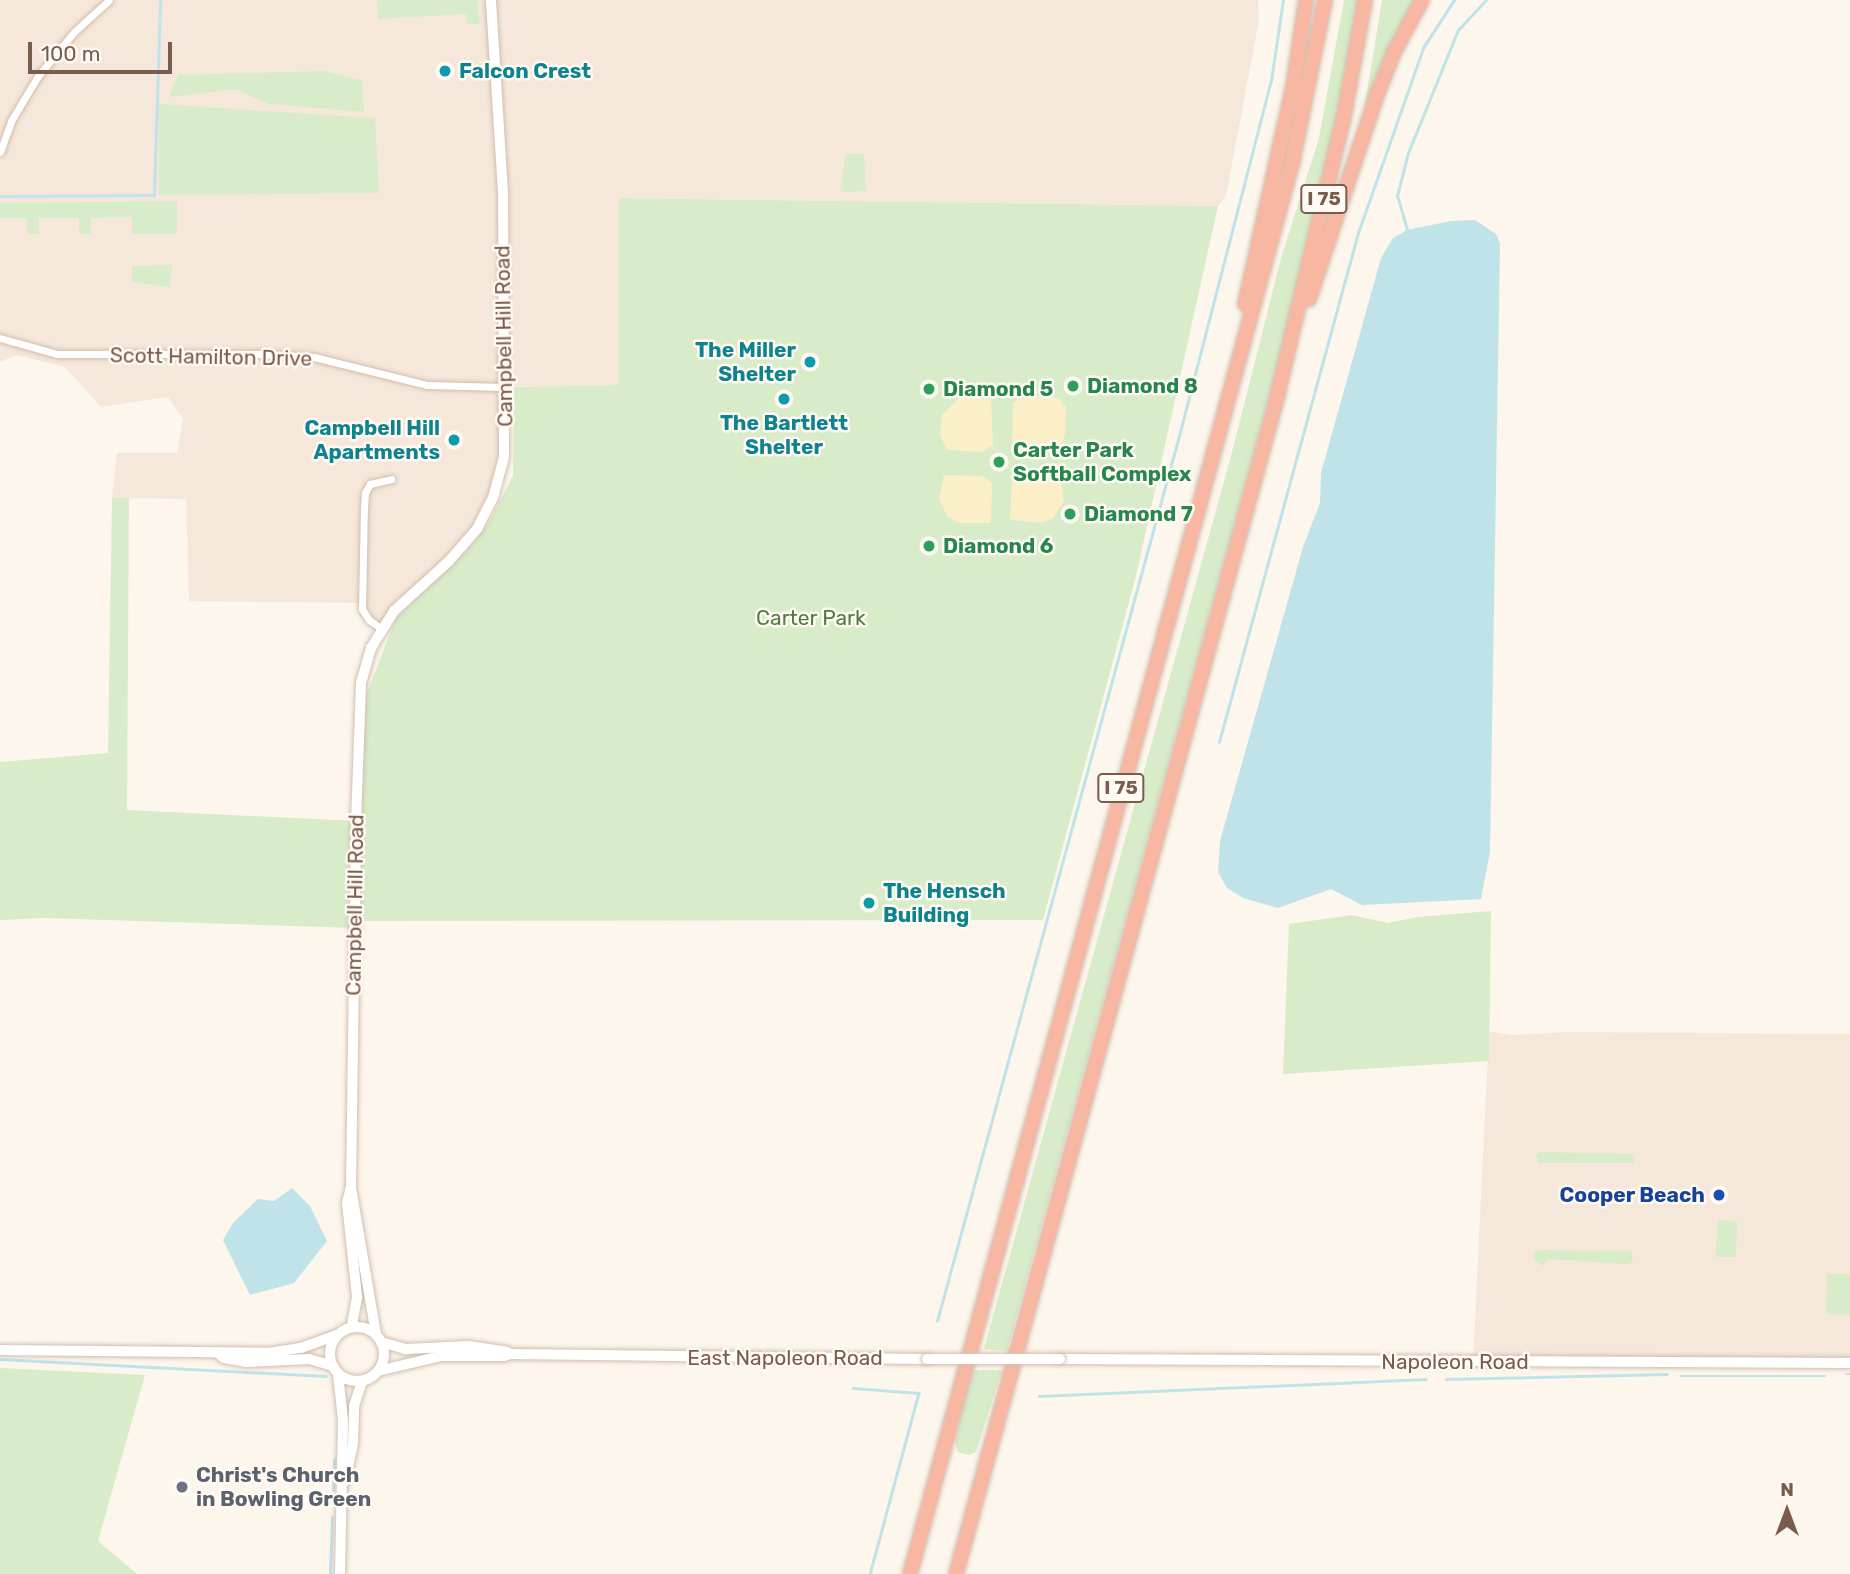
<!DOCTYPE html>
<style>
body{margin:0}
#map{position:relative;width:1850px;height:1574px;overflow:hidden;background:#fdf6ec;font-family:Rubik,sans-serif}
div>[style]{position:absolute}
.residential>*{inset:0;background:#f5e8da}
.green>*{inset:0;background:#d8ecc9}
.sand>*{inset:0;background:#fcefc7}
.water>*{inset:0;background:#bfe3e8}
.stream>*{height:2.5px;margin:-1.25px;padding:0 1.25px;transform-origin:1.25px;border-radius:1.25px;background:#bfe3e8}
.roads{filter:drop-shadow(0 0 2px #d1beb0) drop-shadow(0 0 2px #d1beb0)}
.street>*{height:7px;margin:-3.5px;padding:0 3.5px;transform-origin:3.5px;border-radius:3.5px;background:#fff}
.secondary>*{height:10px;margin:-5px;padding:0 5px;transform-origin:5px;border-radius:5px;background:#fff}
.secondary>.ring{margin:-5px;padding:0;box-sizing:content-box;background:none;border:10px solid #fff;border-radius:50%}
.highway>*{height:14px;margin:-7px;padding:0 7px;transform-origin:7px;border-radius:7px;background:#f7b7a3}
.bridges{filter:drop-shadow(0 0 2px #d6c0b0) drop-shadow(0 0 2px #d6c0b0)}
.secondary-bridge>*{height:10px;margin:-5px;padding:0 5px;transform-origin:5px;border-radius:5px;background:#fff}
.dots>*{width:19px;height:19px;translate:-50% -50%;box-sizing:border-box;border:4px solid #fffaf3;border-radius:50%}
span{translate:-50% -50%;white-space:nowrap;text-align:center;line-height:1.15;-webkit-text-stroke:5px #fffaf3;paint-order:stroke}
.shield-label span{padding:2px 5px;background:#fffaf3;border:2px solid;border-radius:5px;-webkit-text-stroke-width:0}
.shield-label{font-size:19px;color:#7a5c4d;font-weight:700}
.culture-label{font-size:21px;color:#0d838f;font-weight:700}
.left{translate:0 -50%;text-align:left}
.right{translate:-100% -50%;text-align:right}
.street-label{font-size:21px;color:#7a5c4d}
.leisure-label{font-size:21px;color:#27864d;font-weight:700}
.park-label{font-size:21px;color:#537a41}
.transit-label{font-size:21px;color:#164399;font-weight:700}
.worship-label{font-size:21px;color:#5b616d;font-weight:700}
.north{position:absolute;left:1752px;top:1476px;width:70px;height:70px;-webkit-text-stroke:5px #fffaf3;paint-order:stroke;rotate:0deg;font-size:19px;font-weight:700;line-height:28px;text-align:center;color:#7a5c4d}
.north::after{content:'';display:block;margin:auto;width:24px;height:32px;background:#7a5c4d;clip-path:polygon(50% 0,100% 100%,50% 72%,0 100%)}
.scale{position:absolute;left:28px;top:42px;width:144px;height:32px;box-sizing:border-box;border:4px solid #7a5c4d;border-top:0;padding-left:9px;font-size:21px;line-height:24px;white-space:nowrap;color:#7a5c4d;-webkit-text-stroke:5px #fffaf3;paint-order:stroke}
</style>
<div id="map">
<div class="residential">
<i style="clip-path:polygon(0 0,1258px 0,1259px 20px,1226px 196px,1218px 206px,619px 198px,619px 385px,504px 387px,506px 443px,488px 511px,382px 629px,369px 620px,361px 603px,189px 601px,186px 499px,112px 498px,117px 453px,177px 453px,183px 419px,168px 397px,101px 407px,65px 367px,16px 355px,0 362px)"></i>
<i style="clip-path:polygon(1489px 1031px,1511px 1035px,1569px 1032px,1850px 1034px,1850px 1363px,1473px 1362px)"></i>
</div>
<div class="green">
<i style="clip-path:polygon(377px 0,477px 0,480px 24px,467px 24px,466px 14px,378px 19px)"></i>
<i style="clip-path:polygon(1344px 0,1365px 0,1301px 282px,1007px 1351px,984px 1349px,1231px 456px,1281px 258px,1319px 138px)"></i>
<i style="clip-path:polygon(1382px 0,1415px 0,1387px 52px,1364px 110px)"></i>
<i style="clip-path:polygon(324px 71px,362px 80px,364px 112px,269px 104px,235px 89px,169px 97px,178px 75px)"></i>
<i style="clip-path:polygon(159px 104px,375px 118px,379px 193px,159px 195px)"></i>
<i style="clip-path:polygon(846px 154px,864px 154px,866px 191px,840px 192px)"></i>
<i style="clip-path:polygon(619px 198px,1218px 206px,1136px 576px,1043px 920px,361px 921px,361px 783px,366px 696px,395px 620px,427px 586px,464px 554px,488px 524px,513px 476px,514px 387px,619px 385px)"></i>
<i style="clip-path:polygon(177px 201px,177px 234px,132px 234px,132px 217px,91px 218px,91px 234px,79px 234px,79px 218px,39px 218px,39px 234px,27px 234px,27px 218px,0 218px,0 203px)"></i>
<i style="clip-path:polygon(172px 265px,170px 287px,132px 282px,132px 266px)"></i>
<i style="clip-path:polygon(112px 498px,129px 498px,127px 810px,356px 821px,354px 928px,43px 918px,0 920px,0 762px,108px 753px)"></i>
<i style="clip-path:polygon(1491px 911px,1489px 1061px,1283px 1074px,1289px 924px,1352px 915px,1388px 923px,1418px 917px)"></i>
<i style="clip-path:polygon(1541px 1152px,1632px 1154px,1635px 1163px,1538px 1163px,1536px 1154px)"></i>
<i style="clip-path:polygon(1717px 1220px,1737px 1221px,1736px 1257px,1716px 1257px)"></i>
<i style="clip-path:polygon(1538px 1250px,1631px 1251px,1633px 1256px,1632px 1262px,1627px 1264px,1547px 1259px,1544px 1266px,1535px 1261px,1533px 1253px)"></i>
<i style="clip-path:polygon(1827px 1274px,1850px 1274px,1850px 1315px,1826px 1314px)"></i>
<i style="clip-path:polygon(0 1368px,145px 1375px,98px 1541px,137px 1574px,0 1574px)"></i>
<i style="clip-path:polygon(970px 1370px,1002px 1370px,976px 1452px,969px 1455px,958px 1452px,955px 1443px)"></i>
</div>
<div class="sand">
<i style="clip-path:polygon(1048px 396px,1059px 399px,1066px 407px,1065px 434px,1059px 451px,1022px 449px,1012px 442px,1013px 402px,1026px 397px)"></i>
<i style="clip-path:polygon(959px 398px,991px 399px,993px 445px,982px 452px,947px 450px,940px 435px,942px 415px)"></i>
<i style="clip-path:polygon(1023px 474px,1060px 476px,1064px 501px,1053px 518px,1041px 523px,1010px 520px,1012px 480px)"></i>
<i style="clip-path:polygon(944px 475px,982px 476px,992px 483px,991px 523px,960px 523px,948px 517px,939px 499px)"></i>
</div>
<div class="water">
<i style="clip-path:polygon(1475px 220px,1496px 234px,1500px 244px,1490px 852px,1481px 899px,1362px 905px,1331px 889px,1278px 908px,1243px 898px,1227px 888px,1218px 872px,1220px 841px,1303px 547px,1320px 503px,1321px 473px,1381px 258px,1393px 238px,1407px 230px,1451px 221px)"></i>
<i style="clip-path:polygon(292px 1188px,310px 1206px,327px 1241px,294px 1283px,250px 1295px,223px 1240px,233px 1223px,258px 1199px,274px 1201px)"></i>
</div>
<div class="stream">
<i style="left:0;top:196px;width:154px;rotate:-0.4deg"></i>
<i style="left:154px;top:195px;width:195px;rotate:-88.2deg"></i>
<i style="left:1407px;top:230px;width:35px;rotate:-106deg"></i>
<i style="left:1397px;top:196px;width:44px;rotate:-75.7deg"></i>
<i style="left:1408px;top:153px;width:133px;rotate:-67.9deg"></i>
<i style="left:1458px;top:30px;width:41px;rotate:-47deg"></i>
<i style="left:1219px;top:742px;width:528px;rotate:-74.73deg"></i>
<i style="left:1358px;top:233px;width:196px;rotate:-70.6deg"></i>
<i style="left:1423px;top:48px;width:57px;rotate:-57.1deg"></i>
<i style="left:937px;top:1321px;width:917px;rotate:-74.71deg"></i>
<i style="left:1179px;top:436px;width:367px;rotate:-75.5deg"></i>
<i style="left:1271px;top:81px;width:82px;rotate:-81.6deg"></i>
<i style="left:0;top:1359px;width:326px;rotate:3deg"></i>
<i style="left:1846px;top:1374px;width:4px"></i>
<i style="left:1680px;top:1376px;width:145px"></i>
<i style="left:1446px;top:1379px;width:221px;rotate:-1.3deg"></i>
<i style="left:853px;top:1388px;width:66px;rotate:4.3deg"></i>
<i style="left:919px;top:1393px;width:188px;rotate:105.1deg"></i>
<i style="left:1039px;top:1396px;width:387px;rotate:-2.5deg"></i>
<i style="left:333px;top:1490px;width:30px;rotate:-88deg"></i>
<i style="left:330px;top:1574px;width:57px;rotate:-88deg"></i>
</div>
<div class="roads">
<div class="street">
<i style="left:0;top:152px;width:33px;rotate:-70deg"></i>
<i style="left:11px;top:121px;width:52px;rotate:-59deg"></i>
<i style="left:38px;top:76px;width:57px;rotate:-50.7deg"></i>
<i style="left:74px;top:32px;width:47px;rotate:-42.4deg"></i>
<i style="left:0;top:338px;width:59px;rotate:15.7deg"></i>
<i style="left:57px;top:354px;width:202px"></i>
<i style="left:259px;top:354px;width:55px;rotate:3.1deg"></i>
<i style="left:314px;top:357px;width:116px;rotate:13.9deg"></i>
<i style="left:427px;top:385px;width:77px;rotate:1.5deg"></i>
<i style="left:382px;top:629px;width:16px;rotate:-145deg"></i>
<i style="left:369px;top:620px;width:13px;rotate:-122deg"></i>
<i style="left:362px;top:609px;width:101px;rotate:-88.9deg"></i>
<i style="left:364px;top:508px;width:15px;rotate:-86deg"></i>
<i style="left:365px;top:493px;width:10px;rotate:-61deg"></i>
<i style="left:370px;top:484px;width:22px;rotate:-13deg"></i>
</div>
<div class="secondary">
<i style="left:351px;top:1187px;width:16px;rotate:104deg"></i>
<i style="left:347px;top:1203px;width:95px;rotate:83.9deg"></i>
<i style="left:357px;top:1297px;width:29px;rotate:100deg"></i>
<i class="ring" style="left:330px;top:1327px;width:44px;height:44px"></i>
<i style="left:376px;top:1334px;width:149px;rotate:-99.7deg"></i>
<i style="left:351px;top:1187px;width:366px;rotate:-89.2deg"></i>
<i style="left:356px;top:821px;width:138px;rotate:-87.9deg"></i>
<i style="left:361px;top:683px;width:36px;rotate:-74deg"></i>
<i style="left:371px;top:648px;width:44px;rotate:-58.1deg"></i>
<i style="left:394px;top:611px;width:74px;rotate:-42.3deg"></i>
<i style="left:449px;top:561px;width:43px;rotate:-48.8deg"></i>
<i style="left:477px;top:529px;width:35px;rotate:-63deg"></i>
<i style="left:493px;top:498px;width:42px;rotate:-75deg"></i>
<i style="left:504px;top:457px;width:265px;rotate:-90.2deg"></i>
<i style="left:503px;top:192px;width:192px;rotate:-93.6deg"></i>
<i style="left:381px;top:1342px;width:26px;rotate:16deg"></i>
<i style="left:406px;top:1349px;width:62px;rotate:-2.8deg"></i>
<i style="left:468px;top:1346px;width:40px;rotate:8.5deg"></i>
<i style="left:0;top:1350px;width:268px;rotate:0.6deg"></i>
<i style="left:268px;top:1353px;width:33px;rotate:-9deg"></i>
<i style="left:301px;top:1348px;width:38px;rotate:-20deg"></i>
<i style="left:219px;top:1354px;width:6px;rotate:39deg"></i>
<i style="left:224px;top:1358px;width:22px;rotate:10deg"></i>
<i style="left:246px;top:1362px;width:63px;rotate:-2.7deg"></i>
<i style="left:309px;top:1359px;width:25px;rotate:16deg"></i>
<i style="left:1060px;top:1359px;width:790px;rotate:0.29deg"></i>
<i style="left:378px;top:1371px;width:65px;rotate:-13.4deg"></i>
<i style="left:441px;top:1356px;width:63px"></i>
<i style="left:504px;top:1356px;width:6px;rotate:-18deg"></i>
<i style="left:510px;top:1354px;width:417px;rotate:0.7deg"></i>
<i style="left:338px;top:1374px;width:46px;rotate:83.8deg"></i>
<i style="left:343px;top:1420px;width:154px;rotate:91.1deg"></i>
<i style="left:345px;top:1481px;width:40px;rotate:-78deg"></i>
<i style="left:353px;top:1442px;width:36px;rotate:-88deg"></i>
<i style="left:354px;top:1406px;width:26px;rotate:-72deg"></i>
</div>
<div class="highway">
<i style="left:1309px;top:299px;width:218px;rotate:-71.6deg"></i>
<i style="left:1378px;top:92px;width:43px;rotate:-68.2deg"></i>
<i style="left:1394px;top:52px;width:59px;rotate:-61.7deg"></i>
<i style="left:1245px;top:304px;width:221px;rotate:-77.5deg"></i>
<i style="left:1293px;top:88px;width:89px;rotate:-81.6deg"></i>
<i style="left:910px;top:1574px;width:1466px;rotate:-74.85deg"></i>
<i style="left:1293px;top:159px;width:162px;rotate:-78.6deg"></i>
<i style="left:956px;top:1574px;width:1220px;rotate:-74.74deg"></i>
<i style="left:1277px;top:397px;width:284px;rotate:-76.6deg"></i>
<i style="left:1343px;top:121px;width:123px;rotate:-79.7deg"></i>
</div>
</div>
<div class="bridges">
<div class="secondary-bridge">
<i style="left:927px;top:1359px;width:133px"></i>
</div>
</div>
<div class="dots">
<i style="left:445px;top:71px;background:#0f9aa8"></i>
<i style="left:810px;top:362px;background:#0f9aa8"></i>
<i style="left:1073px;top:386px;background:#2e9e5b"></i>
<i style="left:929px;top:389px;background:#2e9e5b"></i>
<i style="left:784px;top:399px;background:#0f9aa8"></i>
<i style="left:454px;top:440px;background:#0f9aa8"></i>
<i style="left:999px;top:462px;background:#2e9e5b"></i>
<i style="left:1070px;top:514px;background:#2e9e5b"></i>
<i style="left:929px;top:546px;background:#2e9e5b"></i>
<i style="left:869px;top:903px;background:#0f9aa8"></i>
<i style="left:1719px;top:1195px;background:#1a4fb4"></i>
<i style="left:182px;top:1487px;background:#6b7280"></i>
</div>
<div class="shield-label">
<span style="left:1324px;top:199px">I 75</span>
<span style="left:1121px;top:788px">I 75</span>
</div>
<div class="culture-label">
<span class="left" style="left:459px;top:71px">Falcon Crest</span>
<span class="right" style="left:796px;top:362px">The Miller<br>Shelter</span>
<span style="left:784px;top:435px">The Bartlett<br>Shelter</span>
<span class="right" style="left:440px;top:440px">Campbell Hill<br>Apartments</span>
<span class="left" style="left:883px;top:903px">The Hensch<br>Building</span>
</div>
<div class="street-label">
<span style="left:504px;top:336px;rotate:-91deg">Campbell Hill Road</span>
<span style="left:211px;top:357px;rotate:1deg">Scott Hamilton Drive</span>
<span style="left:355px;top:905px;rotate:-89deg">Campbell Hill Road</span>
<span style="left:785px;top:1358px">East Napoleon Road</span>
<span style="left:1455px;top:1362px">Napoleon Road</span>
</div>
<div class="leisure-label">
<span class="left" style="left:1087px;top:386px">Diamond 8</span>
<span class="left" style="left:943px;top:389px">Diamond 5</span>
<span class="left" style="left:1013px;top:462px">Carter Park<br>Softball Complex</span>
<span class="left" style="left:1084px;top:514px">Diamond 7</span>
<span class="left" style="left:943px;top:546px">Diamond 6</span>
</div>
<div class="park-label">
<span style="left:811px;top:618px">Carter Park</span>
</div>
<div class="transit-label">
<span class="right" style="left:1705px;top:1195px">Cooper Beach</span>
</div>
<div class="worship-label">
<span class="left" style="left:196px;top:1487px">Christ's Church<br>in Bowling Green</span>
</div>
<div class="north">N</div>
<div class="scale">100 m</div>
</div>
